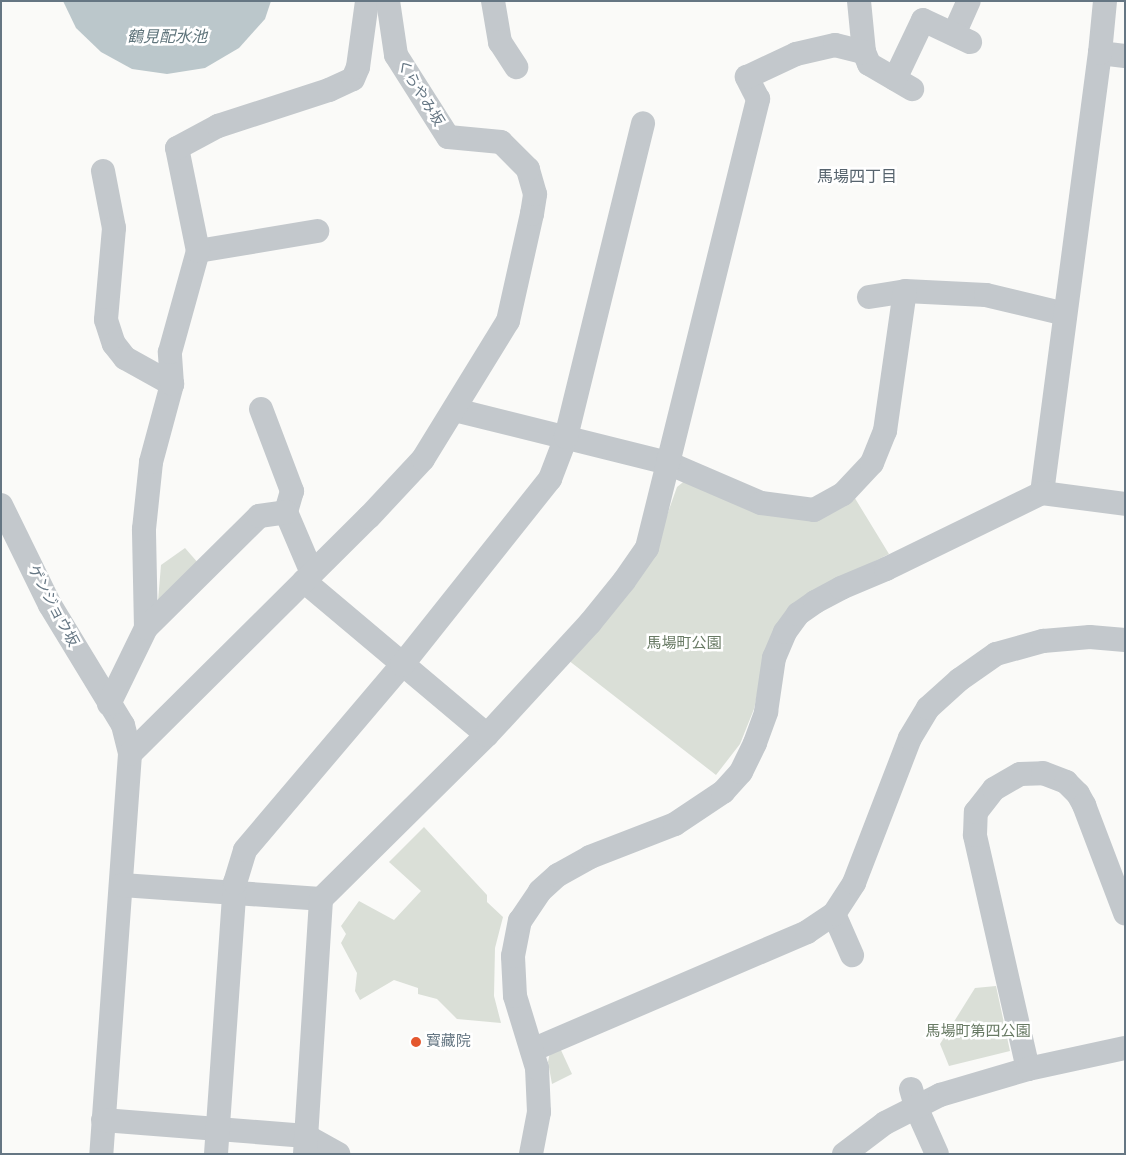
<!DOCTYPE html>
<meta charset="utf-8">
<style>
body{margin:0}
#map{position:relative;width:1126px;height:1155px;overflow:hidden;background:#fafaf8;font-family:"Sofia Sans Condensed","Noto Sans JP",sans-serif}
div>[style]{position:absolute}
.green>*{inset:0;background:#dadfd7}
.water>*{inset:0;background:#bbc7cb}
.minor>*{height:24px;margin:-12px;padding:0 12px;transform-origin:12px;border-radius:12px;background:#c3c8cc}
.dots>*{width:14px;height:14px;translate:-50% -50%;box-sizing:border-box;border:2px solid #fff;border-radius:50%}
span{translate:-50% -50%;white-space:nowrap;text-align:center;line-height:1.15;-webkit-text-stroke:5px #fff;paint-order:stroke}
.street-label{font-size:15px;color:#657683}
.park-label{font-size:15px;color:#687a64}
.poi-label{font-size:15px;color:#657683}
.left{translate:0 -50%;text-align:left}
.water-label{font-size:16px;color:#60757c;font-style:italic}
.neighbourhood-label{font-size:16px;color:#57646e}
.frame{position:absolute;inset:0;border:2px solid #657683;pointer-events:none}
</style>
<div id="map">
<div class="green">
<i style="clip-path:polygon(687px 479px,763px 510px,853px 495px,889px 554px,836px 581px,765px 657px,754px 709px,740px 744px,716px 775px,568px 660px,655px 549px,677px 487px)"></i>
<i style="clip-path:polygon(185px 548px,199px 564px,158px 601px,161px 565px)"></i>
<i style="clip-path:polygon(424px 827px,487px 895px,487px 902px,503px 917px,495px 948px,494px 996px,501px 1023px,457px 1019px,437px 999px,418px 994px,418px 988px,394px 980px,360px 1000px,355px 991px,357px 973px,341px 943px,346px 934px,341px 926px,359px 901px,394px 920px,421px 891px,389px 862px)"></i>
<i style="clip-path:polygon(996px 986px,1010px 1051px,949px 1066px,940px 1044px,975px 988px)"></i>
<i style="clip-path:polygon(560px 1048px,572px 1074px,552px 1084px,548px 1062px,550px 1052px)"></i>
</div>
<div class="water">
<i style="clip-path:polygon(63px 1px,271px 1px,265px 19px,239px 48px,205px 68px,167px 74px,132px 69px,101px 52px,76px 28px)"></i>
</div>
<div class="minor">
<i style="left:493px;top:1px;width:42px;rotate:80.3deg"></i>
<i style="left:500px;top:42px;width:30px;rotate:57deg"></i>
<i style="left:859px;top:1px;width:51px;rotate:84.4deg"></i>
<i style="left:864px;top:52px;width:13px;rotate:67deg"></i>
<i style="left:869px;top:64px;width:50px;rotate:30.2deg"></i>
<i style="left:954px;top:34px;width:36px;rotate:-66deg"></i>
<i style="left:1100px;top:53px;width:25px;rotate:7deg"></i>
<i style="left:895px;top:79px;width:65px;rotate:-64.6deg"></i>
<i style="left:923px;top:20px;width:52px;rotate:25.1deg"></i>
<i style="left:103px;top:171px;width:58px;rotate:79.1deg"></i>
<i style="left:114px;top:228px;width:92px;rotate:95deg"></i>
<i style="left:106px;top:320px;width:25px;rotate:72deg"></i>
<i style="left:114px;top:344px;width:18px;rotate:52deg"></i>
<i style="left:125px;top:358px;width:54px;rotate:29deg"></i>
<i style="left:198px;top:251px;width:121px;rotate:-9.5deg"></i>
<i style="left:869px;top:297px;width:36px;rotate:-9deg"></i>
<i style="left:905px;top:291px;width:81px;rotate:2.8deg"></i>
<i style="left:986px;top:295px;width:81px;rotate:13.5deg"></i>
<i style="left:261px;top:409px;width:88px;rotate:69.3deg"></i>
<i style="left:292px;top:491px;width:22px;rotate:106deg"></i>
<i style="left:286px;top:512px;width:66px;rotate:66.9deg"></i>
<i style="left:455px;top:410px;width:219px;rotate:14deg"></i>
<i style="left:668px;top:463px;width:101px;rotate:23.3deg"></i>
<i style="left:761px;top:503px;width:53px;rotate:7.5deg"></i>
<i style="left:814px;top:510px;width:33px;rotate:-29deg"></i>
<i style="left:843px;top:494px;width:42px;rotate:-46.9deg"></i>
<i style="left:872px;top:463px;width:35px;rotate:-68deg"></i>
<i style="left:885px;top:431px;width:141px;rotate:-81.9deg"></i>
<i style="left:1042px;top:493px;width:444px;rotate:-82.5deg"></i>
<i style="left:1100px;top:53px;width:52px;rotate:-84.5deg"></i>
<i style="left:1px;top:505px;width:111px;rotate:63.9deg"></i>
<i style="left:50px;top:605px;width:140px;rotate:58.7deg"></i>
<i style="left:123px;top:725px;width:30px;rotate:76deg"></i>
<i style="left:130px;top:754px;width:401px;rotate:94.1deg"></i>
<i style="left:304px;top:581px;width:239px;rotate:40.1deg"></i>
<i style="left:146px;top:628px;width:99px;rotate:-91.2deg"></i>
<i style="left:144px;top:529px;width:67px;rotate:-84deg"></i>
<i style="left:151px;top:462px;width:81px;rotate:-74.9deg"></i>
<i style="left:172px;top:384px;width:32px;rotate:-94deg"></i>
<i style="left:170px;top:352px;width:105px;rotate:-74.5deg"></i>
<i style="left:198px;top:251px;width:105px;rotate:-101.5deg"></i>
<i style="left:177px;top:148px;width:47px;rotate:-28.2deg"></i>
<i style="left:218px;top:126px;width:117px;rotate:-18deg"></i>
<i style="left:329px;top:90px;width:26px;rotate:-25deg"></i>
<i style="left:353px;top:79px;width:13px;rotate:-67deg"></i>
<i style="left:358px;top:67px;width:67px;rotate:-82.2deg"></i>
<i style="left:109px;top:704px;width:85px;rotate:-64deg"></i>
<i style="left:146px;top:628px;width:159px;rotate:-44.7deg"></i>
<i style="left:259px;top:516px;width:27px;rotate:-8deg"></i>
<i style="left:130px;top:754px;width:337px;rotate:-44.8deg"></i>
<i style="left:369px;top:517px;width:79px;rotate:-47deg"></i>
<i style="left:423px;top:459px;width:162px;rotate:-58.4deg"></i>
<i style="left:508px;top:321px;width:110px;rotate:-77.4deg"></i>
<i style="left:532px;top:214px;width:20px;rotate:-81deg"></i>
<i style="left:535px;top:194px;width:26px;rotate:-106deg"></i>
<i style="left:528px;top:169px;width:38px;rotate:-135deg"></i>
<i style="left:501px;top:142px;width:53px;rotate:-174.6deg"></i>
<i style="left:448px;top:137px;width:97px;rotate:-122.4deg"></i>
<i style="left:396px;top:55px;width:55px;rotate:-98.4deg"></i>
<i style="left:122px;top:885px;width:199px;rotate:4deg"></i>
<i style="left:834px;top:914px;width:45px;rotate:66.3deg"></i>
<i style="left:532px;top:1050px;width:299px;rotate:-23.2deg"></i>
<i style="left:807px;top:932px;width:32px;rotate:-34deg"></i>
<i style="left:834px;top:914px;width:37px;rotate:-57deg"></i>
<i style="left:854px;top:883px;width:155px;rotate:-68.9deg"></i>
<i style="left:910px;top:738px;width:35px;rotate:-59deg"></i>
<i style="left:928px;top:708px;width:42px;rotate:-42.1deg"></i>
<i style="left:959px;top:680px;width:45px;rotate:-35.1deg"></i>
<i style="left:996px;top:654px;width:49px;rotate:-15.5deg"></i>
<i style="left:1043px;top:641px;width:47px;rotate:-4.9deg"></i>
<i style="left:1090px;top:637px;width:35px;rotate:5deg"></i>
<i style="left:1028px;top:1069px;width:240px;rotate:-102.8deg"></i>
<i style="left:975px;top:835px;width:23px;rotate:-88deg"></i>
<i style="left:976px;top:812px;width:29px;rotate:-52deg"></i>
<i style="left:994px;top:789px;width:30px;rotate:-30deg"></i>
<i style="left:1020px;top:774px;width:23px;rotate:-2deg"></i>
<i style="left:1043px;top:773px;width:25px;rotate:21deg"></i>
<i style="left:1066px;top:782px;width:17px;rotate:45deg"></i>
<i style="left:1078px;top:794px;width:13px;rotate:61deg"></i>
<i style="left:1084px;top:805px;width:116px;rotate:69.2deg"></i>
<i style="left:911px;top:1089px;width:19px;rotate:74deg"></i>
<i style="left:916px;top:1107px;width:51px;rotate:65.9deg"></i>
<i style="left:103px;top:1120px;width:204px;rotate:4.5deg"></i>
<i style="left:306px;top:1136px;width:37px;rotate:29deg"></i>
<i style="left:216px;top:1154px;width:272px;rotate:-86deg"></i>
<i style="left:235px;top:883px;width:34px;rotate:-73deg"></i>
<i style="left:245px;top:850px;width:243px;rotate:-49.7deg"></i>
<i style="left:402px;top:665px;width:238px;rotate:-51.5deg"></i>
<i style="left:550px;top:479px;width:45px;rotate:-69.1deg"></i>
<i style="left:566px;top:437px;width:323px;rotate:-76.2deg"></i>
<i style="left:305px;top:1154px;width:256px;rotate:-86.4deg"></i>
<i style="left:321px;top:899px;width:233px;rotate:-44.7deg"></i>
<i style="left:487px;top:735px;width:152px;rotate:-47.4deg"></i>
<i style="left:590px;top:623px;width:54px;rotate:-51deg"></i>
<i style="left:624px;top:581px;width:40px;rotate:-55.1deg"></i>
<i style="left:647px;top:548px;width:463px;rotate:-76.1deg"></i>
<i style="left:758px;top:99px;width:25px;rotate:-117deg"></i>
<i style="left:747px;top:77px;width:54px;rotate:-25.1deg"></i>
<i style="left:796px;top:54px;width:40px;rotate:-13deg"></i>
<i style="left:835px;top:45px;width:30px;rotate:14deg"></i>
<i style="left:531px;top:1154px;width:43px;rotate:-79.2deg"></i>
<i style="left:539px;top:1112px;width:44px;rotate:-92.6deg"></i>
<i style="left:537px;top:1068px;width:75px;rotate:-107deg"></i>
<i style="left:515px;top:996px;width:40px;rotate:-92.9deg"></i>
<i style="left:513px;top:956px;width:36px;rotate:-79deg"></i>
<i style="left:520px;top:921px;width:36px;rotate:-56deg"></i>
<i style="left:540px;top:891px;width:24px;rotate:-42deg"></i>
<i style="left:558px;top:875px;width:37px;rotate:-29deg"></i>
<i style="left:590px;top:857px;width:91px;rotate:-21.2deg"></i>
<i style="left:675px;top:824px;width:58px;rotate:-33.7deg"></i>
<i style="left:723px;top:792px;width:27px;rotate:-48deg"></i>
<i style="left:741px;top:772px;width:32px;rotate:-64deg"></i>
<i style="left:755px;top:743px;width:33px;rotate:-70deg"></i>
<i style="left:766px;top:712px;width:55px;rotate:-81.6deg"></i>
<i style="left:774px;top:658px;width:28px;rotate:-67deg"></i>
<i style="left:785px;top:632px;width:22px;rotate:-54deg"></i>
<i style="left:798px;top:614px;width:21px;rotate:-35deg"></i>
<i style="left:815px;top:602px;width:30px;rotate:-28deg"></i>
<i style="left:841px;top:588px;width:49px;rotate:-22.9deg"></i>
<i style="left:886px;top:569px;width:174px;rotate:-26deg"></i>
<i style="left:1042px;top:493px;width:84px;rotate:7.5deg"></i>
<i style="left:844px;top:1154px;width:51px;rotate:-37.1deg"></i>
<i style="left:885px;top:1123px;width:62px;rotate:-27deg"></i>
<i style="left:940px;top:1095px;width:92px;rotate:-16.5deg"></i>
<i style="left:1028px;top:1069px;width:99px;rotate:-12.2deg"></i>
</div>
<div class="dots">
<i style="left:416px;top:1042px;background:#e4572e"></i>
</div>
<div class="street-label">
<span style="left:420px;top:93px;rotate:58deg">くらやみ坂</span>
<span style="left:53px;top:606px;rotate:62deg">ゲンジョウ坂</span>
</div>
<div class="park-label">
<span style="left:684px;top:644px">馬場町公園</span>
<span style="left:978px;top:1032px">馬場町第四公園</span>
</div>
<div class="poi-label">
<span class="left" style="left:426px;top:1042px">寳藏院</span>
</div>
<div class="water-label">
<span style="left:167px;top:38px">鶴見配水池</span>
</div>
<div class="neighbourhood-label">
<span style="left:857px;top:178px">馬場四丁目</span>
</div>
<div class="frame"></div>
</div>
